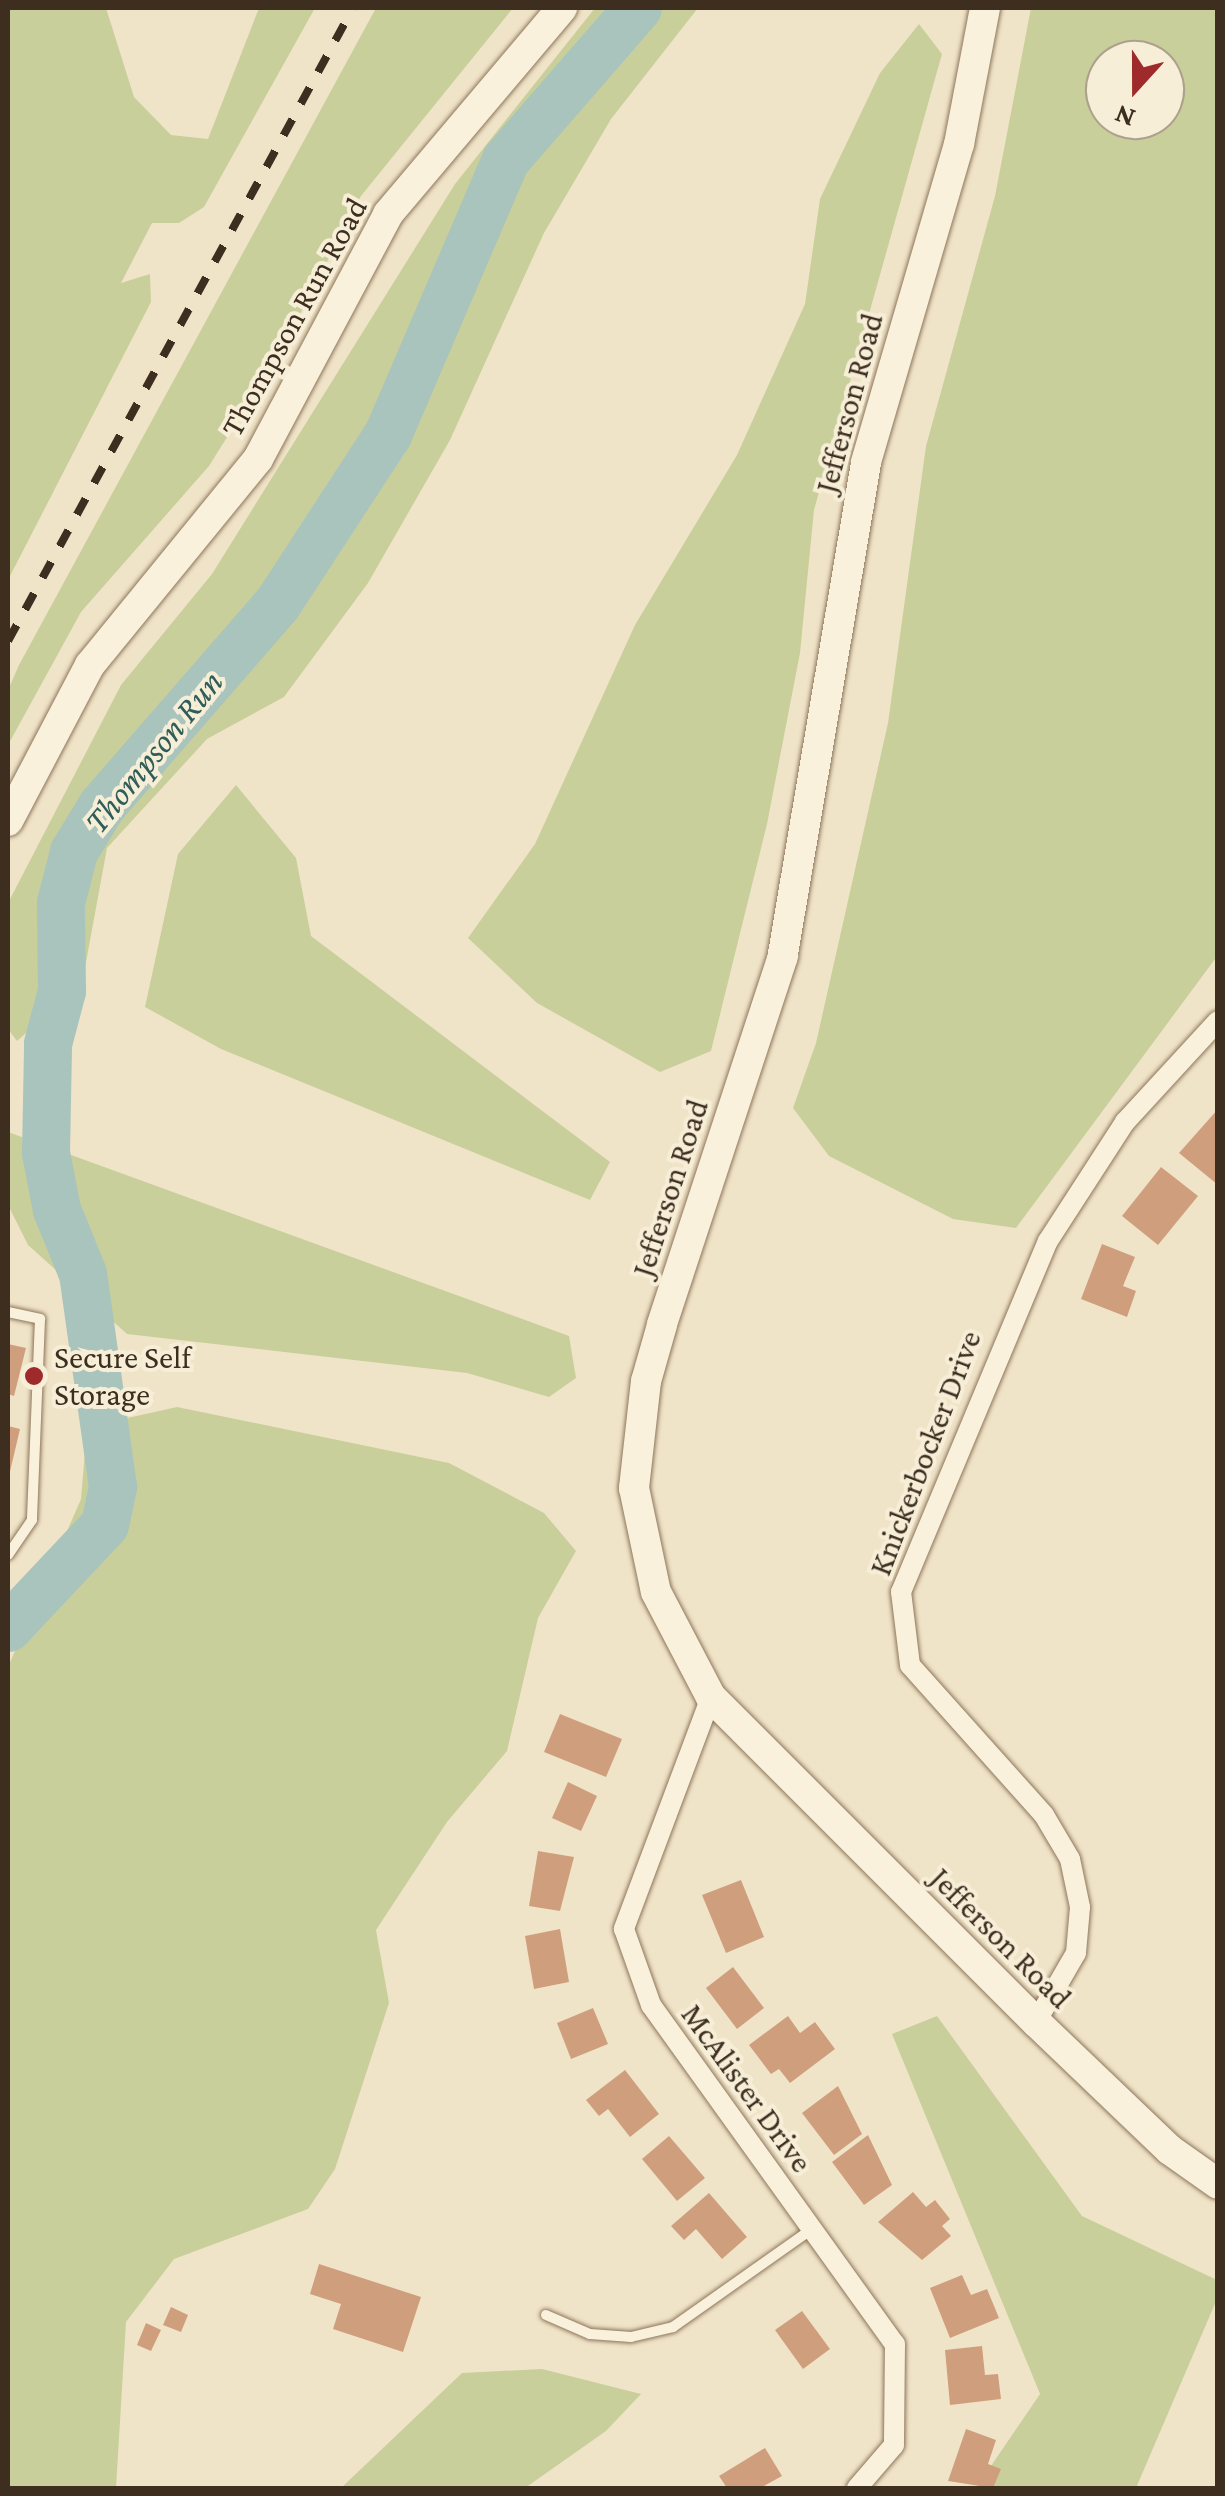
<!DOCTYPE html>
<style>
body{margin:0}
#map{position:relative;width:1225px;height:2496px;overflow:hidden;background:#f0e4c8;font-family:"Crimson Pro",serif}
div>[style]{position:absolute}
.green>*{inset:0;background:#c9cf9b}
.river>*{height:48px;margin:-24px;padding:0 24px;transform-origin:24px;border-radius:24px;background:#a9c4bc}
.building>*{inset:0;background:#cf9f7d}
.roads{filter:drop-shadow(0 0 2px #8d765c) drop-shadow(0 0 2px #8d765c)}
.lane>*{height:10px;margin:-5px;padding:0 5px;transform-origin:5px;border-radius:5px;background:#faf1dc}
.street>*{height:20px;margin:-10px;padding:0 10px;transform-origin:10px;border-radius:10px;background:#faf1dc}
.secondary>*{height:30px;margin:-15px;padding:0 15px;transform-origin:15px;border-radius:15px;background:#faf1dc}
.rail>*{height:8px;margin-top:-4px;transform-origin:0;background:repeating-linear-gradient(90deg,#3d2e20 0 18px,transparent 0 36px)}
.dots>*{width:28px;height:28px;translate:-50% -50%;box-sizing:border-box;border:5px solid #f7eed8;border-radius:50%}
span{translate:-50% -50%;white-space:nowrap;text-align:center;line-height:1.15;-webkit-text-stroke:8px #f7eed8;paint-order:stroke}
.street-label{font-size:32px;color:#3d2e20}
.poi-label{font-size:32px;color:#3d2e20}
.left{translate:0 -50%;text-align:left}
.water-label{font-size:35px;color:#2f5d5a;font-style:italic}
.frame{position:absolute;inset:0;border:10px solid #3d2e20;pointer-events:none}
.north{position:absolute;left:1085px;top:40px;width:100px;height:100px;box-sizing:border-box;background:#f7eed8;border:2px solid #ada18e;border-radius:50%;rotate:201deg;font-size:28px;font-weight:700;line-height:40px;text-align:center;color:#3d2e20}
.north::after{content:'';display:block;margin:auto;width:35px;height:45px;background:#9e2a2b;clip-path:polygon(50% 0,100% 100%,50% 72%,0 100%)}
</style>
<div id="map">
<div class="green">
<i style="clip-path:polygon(8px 8px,106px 8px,134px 97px,171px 135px,208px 139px,259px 8px,315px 8px,204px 207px,179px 223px,152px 223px,121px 283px,150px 274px,151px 302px,8px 580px)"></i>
<i style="clip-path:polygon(376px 8px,513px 8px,361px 196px,281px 351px,209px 466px,81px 612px,8px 745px,8px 690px,19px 665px)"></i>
<i style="clip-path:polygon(595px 8px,698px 8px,611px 119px,544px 233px,450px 440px,368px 583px,284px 697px,207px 739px,107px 848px,82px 984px,17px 1041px,8px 1029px,8px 903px,121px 685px,212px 574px,455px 184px)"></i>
<i style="clip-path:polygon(evenodd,1031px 8px,1217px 8px,1218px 955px,1016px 1228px,953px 1219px,829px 1156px,793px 1108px,816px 1043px,888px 723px,926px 446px,995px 196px,1031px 8px,1105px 60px,1165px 60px,1165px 120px,1105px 120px,1105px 60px)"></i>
<i style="clip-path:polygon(919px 24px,942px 54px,814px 510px,800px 653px,767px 824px,711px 1051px,660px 1072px,537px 1003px,468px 938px,535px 844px,635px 625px,737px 455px,805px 304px,820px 199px,880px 73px)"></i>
<i style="clip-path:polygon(236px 785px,296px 858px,311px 936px,610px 1162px,590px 1200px,221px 1049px,145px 1007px,178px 854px)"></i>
<i style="clip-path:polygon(8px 1132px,569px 1336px,576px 1378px,549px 1397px,467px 1373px,127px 1334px,28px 1245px,8px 1205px)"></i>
<i style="clip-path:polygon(177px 1407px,449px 1463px,544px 1513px,576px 1551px,538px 1618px,507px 1751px,447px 1822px,376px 1930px,389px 2003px,335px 2169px,308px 2209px,174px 2259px,126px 2322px,116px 2488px,8px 2488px,8px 1667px,81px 1499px,87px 1427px)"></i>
<i style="clip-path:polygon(937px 2016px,1082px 2216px,1217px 2280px,1217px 2299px,1136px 2488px,976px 2488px,1040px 2394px,892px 2034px)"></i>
<i style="clip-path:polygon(542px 2369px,641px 2394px,606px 2431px,525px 2488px,341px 2488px,462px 2373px)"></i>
</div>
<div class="river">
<i style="left:8px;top:1628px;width:141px;rotate:-46.7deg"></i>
<i style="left:105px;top:1525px;width:39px;rotate:-78deg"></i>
<i style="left:113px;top:1487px;width:215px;rotate:-98deg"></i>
<i style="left:83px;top:1274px;width:69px;rotate:-112.1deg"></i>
<i style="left:57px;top:1210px;width:58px;rotate:-100.9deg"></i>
<i style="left:46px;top:1153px;width:109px;rotate:-88.9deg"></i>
<i style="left:48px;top:1044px;width:55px;rotate:-75.2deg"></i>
<i style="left:62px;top:991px;width:88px;rotate:-90.7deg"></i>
<i style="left:61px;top:903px;width:53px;rotate:-75.7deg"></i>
<i style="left:74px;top:852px;width:54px;rotate:-58.7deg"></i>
<i style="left:102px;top:806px;width:267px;rotate:-49deg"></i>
<i style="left:277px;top:605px;width:203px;rotate:-56.9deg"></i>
<i style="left:388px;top:435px;width:299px;rotate:-66.8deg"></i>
<i style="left:506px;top:160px;width:201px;rotate:-49deg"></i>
</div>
<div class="building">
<i style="clip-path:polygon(1218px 1109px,1218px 1185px,1179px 1153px)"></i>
<i style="clip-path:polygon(1161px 1167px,1198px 1196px,1158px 1245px,1122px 1216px)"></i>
<i style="clip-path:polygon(1102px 1244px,1135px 1257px,1123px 1286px,1136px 1291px,1127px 1317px,1081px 1299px)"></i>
<i style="clip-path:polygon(8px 1344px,26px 1348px,14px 1396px,8px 1394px)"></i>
<i style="clip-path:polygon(8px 1426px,20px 1429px,9px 1476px,8px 1476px)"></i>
<i style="clip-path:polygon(560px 1714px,622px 1739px,606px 1777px,544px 1752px)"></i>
<i style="clip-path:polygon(568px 1782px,597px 1796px,581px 1831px,552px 1818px)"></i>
<i style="clip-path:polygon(538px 1851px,574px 1857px,560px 1911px,529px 1906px)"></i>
<i style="clip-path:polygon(741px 1880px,764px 1937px,726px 1953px,702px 1895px)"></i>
<i style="clip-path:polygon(560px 1929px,569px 1982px,534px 1989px,525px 1936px)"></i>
<i style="clip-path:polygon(733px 1967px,764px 2008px,737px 2029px,706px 1988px)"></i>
<i style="clip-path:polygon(593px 2008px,608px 2044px,571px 2059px,557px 2023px)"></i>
<i style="clip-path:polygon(788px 2016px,800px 2033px,815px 2022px,835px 2049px,790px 2083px,779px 2069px,771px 2074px,749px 2045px)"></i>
<i style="clip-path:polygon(625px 2070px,659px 2114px,630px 2137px,608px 2109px,599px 2116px,586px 2100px)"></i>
<i style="clip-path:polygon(838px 2086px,862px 2134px,834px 2155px,802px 2113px)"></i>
<i style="clip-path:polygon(868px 2135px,892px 2185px,864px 2205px,832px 2162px)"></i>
<i style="clip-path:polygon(669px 2136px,705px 2178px,677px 2201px,642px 2159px)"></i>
<i style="clip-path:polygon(913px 2192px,926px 2207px,935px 2200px,950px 2219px,942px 2226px,951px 2236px,922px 2260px,878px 2222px)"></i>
<i style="clip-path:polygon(709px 2193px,747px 2237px,722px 2259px,696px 2229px,684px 2240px,671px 2226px)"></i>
<i style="clip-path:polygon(319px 2264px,421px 2297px,403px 2352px,333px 2329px,341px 2304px,310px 2294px)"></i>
<i style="clip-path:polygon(962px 2275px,971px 2295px,987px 2289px,999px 2318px,950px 2338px,930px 2288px)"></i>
<i style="clip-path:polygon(171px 2307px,188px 2315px,181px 2332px,163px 2325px)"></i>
<i style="clip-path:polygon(802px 2311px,830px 2349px,803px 2369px,775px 2330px)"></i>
<i style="clip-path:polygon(146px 2323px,161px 2330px,151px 2351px,137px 2345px)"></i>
<i style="clip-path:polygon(982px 2346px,985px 2375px,998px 2374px,1001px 2399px,950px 2405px,945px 2350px)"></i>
<i style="clip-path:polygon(966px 2429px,996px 2440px,988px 2464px,1001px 2469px,993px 2488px,948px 2481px)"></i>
<i style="clip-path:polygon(765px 2448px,782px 2476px,760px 2488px,727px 2488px,719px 2476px)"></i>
</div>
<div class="roads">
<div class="lane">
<i style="left:8px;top:1312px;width:33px;rotate:12deg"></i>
<i style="left:40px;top:1319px;width:201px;rotate:92.3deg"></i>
<i style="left:32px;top:1520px;width:42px;rotate:124.4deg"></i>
<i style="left:546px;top:2315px;width:48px;rotate:23.4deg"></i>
<i style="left:590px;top:2334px;width:41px;rotate:4.2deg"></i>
<i style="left:631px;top:2337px;width:43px;rotate:-13.4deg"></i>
<i style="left:673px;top:2327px;width:170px;rotate:-35.2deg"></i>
</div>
<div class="street">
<i style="left:711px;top:1697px;width:248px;rotate:110.6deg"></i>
<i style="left:624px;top:1929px;width:81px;rotate:70.4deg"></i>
<i style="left:651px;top:2005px;width:418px;rotate:54.3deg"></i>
<i style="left:895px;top:2344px;width:101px;rotate:90.6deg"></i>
<i style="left:894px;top:2445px;width:57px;rotate:130.7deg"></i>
<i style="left:1036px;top:2022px;width:80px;rotate:-59.9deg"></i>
<i style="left:1076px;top:1953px;width:46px;rotate:-85deg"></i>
<i style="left:1080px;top:1907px;width:49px;rotate:-101.8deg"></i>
<i style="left:1070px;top:1859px;width:51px;rotate:-120.6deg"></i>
<i style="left:1044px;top:1815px;width:201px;rotate:-131.8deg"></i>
<i style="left:910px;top:1665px;width:74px;rotate:-97deg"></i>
<i style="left:901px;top:1592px;width:381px;rotate:-67.3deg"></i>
<i style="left:1048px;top:1241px;width:142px;rotate:-57.1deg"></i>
<i style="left:1125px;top:1122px;width:137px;rotate:-47.4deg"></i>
</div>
<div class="secondary">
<i style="left:985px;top:8px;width:138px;rotate:100.8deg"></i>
<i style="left:959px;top:144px;width:332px;rotate:106.3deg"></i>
<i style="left:866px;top:463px;width:500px;rotate:99.6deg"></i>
<i style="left:783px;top:956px;width:388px;rotate:108.2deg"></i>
<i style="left:662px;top:1325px;width:58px;rotate:105.9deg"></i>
<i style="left:646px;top:1381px;width:108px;rotate:96.4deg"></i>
<i style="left:634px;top:1488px;width:106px;rotate:78.1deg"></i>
<i style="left:656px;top:1592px;width:119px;rotate:62.4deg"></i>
<i style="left:711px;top:1697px;width:460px;rotate:45deg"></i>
<i style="left:1036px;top:2022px;width:185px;rotate:43.7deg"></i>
<i style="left:1170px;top:2150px;width:59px;rotate:35.3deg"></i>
<i style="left:8px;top:821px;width:176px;rotate:-62.3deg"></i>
<i style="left:90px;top:665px;width:266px;rotate:-50.8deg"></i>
<i style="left:258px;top:459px;width:277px;rotate:-62deg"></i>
<i style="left:388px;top:214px;width:270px;rotate:-49.8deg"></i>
</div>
</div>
<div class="rail">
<i style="left:8px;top:641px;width:721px;rotate:-61.41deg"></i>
</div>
<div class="dots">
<i style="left:34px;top:1376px;background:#9e2a2b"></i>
</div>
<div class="street-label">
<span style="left:294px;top:317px;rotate:-61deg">Thompson Run Road</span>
<span style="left:849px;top:403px;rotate:-75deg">Jefferson Road</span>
<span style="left:670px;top:1188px;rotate:-72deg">Jefferson Road</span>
<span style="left:925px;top:1453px;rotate:-69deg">Knickerbocker Drive</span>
<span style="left:1001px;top:1938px;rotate:45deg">Jefferson Road</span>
<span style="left:747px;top:2088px;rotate:54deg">McAlister Drive</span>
</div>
<div class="poi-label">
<span class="left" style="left:54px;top:1376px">Secure Self<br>Storage</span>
</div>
<div class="water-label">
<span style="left:154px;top:752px;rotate:-51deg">Thompson Run</span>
</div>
<div class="frame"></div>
<div class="north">N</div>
</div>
